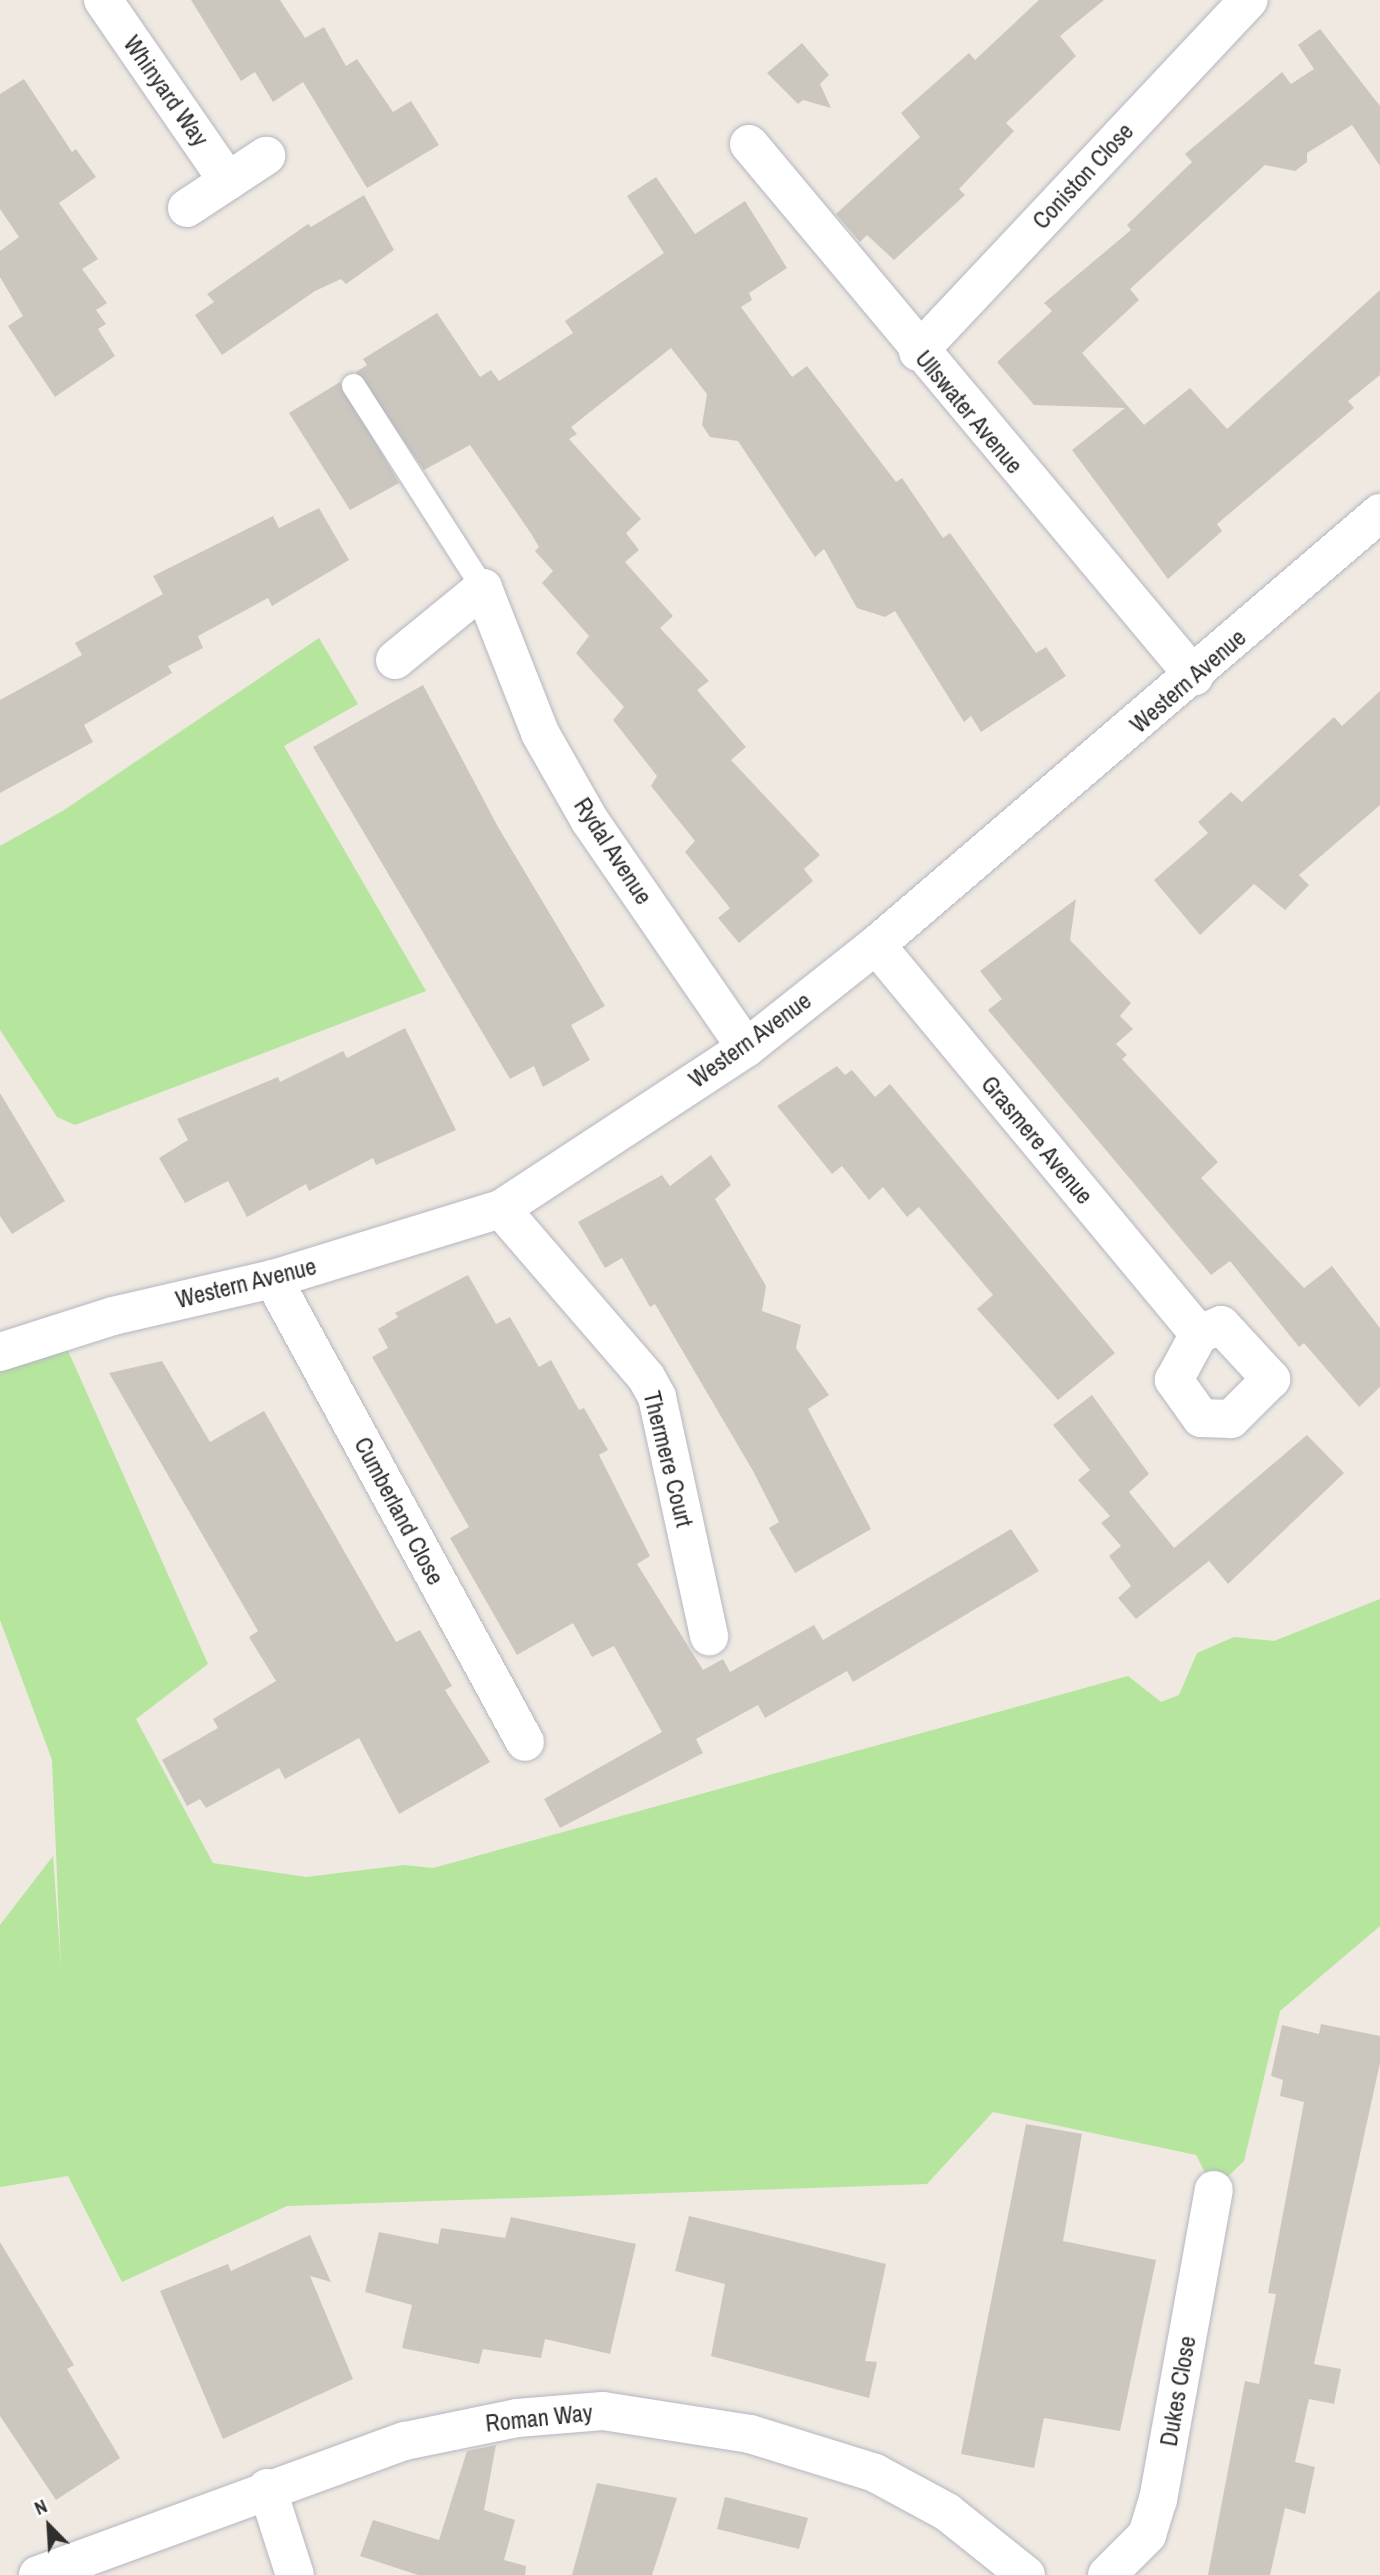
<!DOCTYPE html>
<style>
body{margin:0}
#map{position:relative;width:1380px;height:2575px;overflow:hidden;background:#efe9e1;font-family:"Archivo Narrow",sans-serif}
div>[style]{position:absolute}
.green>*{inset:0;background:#b6e59e}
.building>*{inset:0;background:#cbc7bf}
.roads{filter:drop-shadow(0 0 2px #b4b7c1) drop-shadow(0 0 2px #b4b7c1)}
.lane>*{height:23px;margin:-11.5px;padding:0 11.5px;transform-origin:11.5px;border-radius:11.5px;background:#fff}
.street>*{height:38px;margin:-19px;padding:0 19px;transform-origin:19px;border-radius:19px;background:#fff}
span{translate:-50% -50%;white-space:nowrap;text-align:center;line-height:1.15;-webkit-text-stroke:6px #fff;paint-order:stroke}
.street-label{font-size:24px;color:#2e2e2e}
.north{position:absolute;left:14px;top:2491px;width:70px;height:70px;-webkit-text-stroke:5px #fff;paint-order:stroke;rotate:336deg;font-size:19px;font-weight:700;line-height:28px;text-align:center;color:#2e2e2e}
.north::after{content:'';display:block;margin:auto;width:24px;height:32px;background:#2e2e2e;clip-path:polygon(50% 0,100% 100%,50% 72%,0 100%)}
</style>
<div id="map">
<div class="green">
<i style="clip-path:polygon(319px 638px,358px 704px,284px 746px,426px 991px,75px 1125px,57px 1117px,0 1030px,0 846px,64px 810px)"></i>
<i style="clip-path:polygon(60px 1333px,208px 1664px,136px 1719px,213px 1863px,306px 1877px,404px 1865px,433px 1868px,1128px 1676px,1161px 1702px,1179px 1695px,1197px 1653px,1234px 1637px,1274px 1641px,1380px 1599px,1380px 1926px,1280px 2011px,1244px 2161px,1214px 2190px,1196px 2155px,993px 2112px,927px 2184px,287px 2206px,122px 2282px,68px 2176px,0 2187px,0 1925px,53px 1856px,61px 1968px,52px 1760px,0 1620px,0 1352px)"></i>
</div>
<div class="building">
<i style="clip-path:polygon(191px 0,280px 0,305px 38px,324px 27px,346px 66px,357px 59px,393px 112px,411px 101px,439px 145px,367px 188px,303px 82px,273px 102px,255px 72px,241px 81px)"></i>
<i style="clip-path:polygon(1039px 0,1104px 0,1060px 36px,1076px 56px,1006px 123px,1014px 131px,959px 189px,965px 195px,894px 260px,867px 235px,860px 242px,836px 214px,920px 137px,901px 113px,969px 53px,975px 60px)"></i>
<i style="clip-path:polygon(1320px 29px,1380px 106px,1380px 166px,1352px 125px,1307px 153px,1307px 162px,1295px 171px,1265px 165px,1130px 289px,1139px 300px,1082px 353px,1144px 425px,1190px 388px,1227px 429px,1380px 290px,1380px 375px,1348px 401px,1354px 408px,1217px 524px,1222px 531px,1168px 579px,1072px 450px,1125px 408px,1034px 405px,997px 362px,1052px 311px,1044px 303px,1131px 230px,1127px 225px,1192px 162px,1185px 154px,1282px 72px,1291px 84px,1314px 69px,1298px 45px)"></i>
<i style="clip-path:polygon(802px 43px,829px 75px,820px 84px,831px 108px,803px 100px,798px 104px,767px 73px)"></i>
<i style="clip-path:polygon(24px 79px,72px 152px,76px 149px,96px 177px,59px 203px,98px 259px,82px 269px,107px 303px,96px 310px,106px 324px,98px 329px,115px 356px,55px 397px,8px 326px,23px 316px,0 277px,0 251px,19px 237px,0 209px,0 94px)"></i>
<i style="clip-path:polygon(656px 177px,695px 234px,745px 201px,787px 268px,749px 293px,752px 300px,741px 307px,792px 377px,807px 366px,896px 482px,902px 478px,943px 538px,950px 533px,1036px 653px,1046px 647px,1066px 676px,981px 732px,971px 716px,964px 722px,895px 611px,885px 617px,857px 608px,824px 549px,815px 557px,738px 441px,710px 437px,702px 425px,707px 394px,671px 348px,571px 427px,577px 434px,569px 439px,641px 519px,626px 533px,639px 550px,625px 562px,673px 616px,660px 628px,709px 681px,697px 690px,746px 747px,731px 760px,820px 855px,804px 869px,813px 881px,739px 943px,718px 918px,730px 908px,685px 852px,695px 841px,651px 786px,657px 776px,613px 720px,624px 707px,576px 653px,589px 636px,542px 583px,553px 571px,535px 551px,539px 547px,532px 535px,470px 445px,424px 470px,356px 372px,367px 365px,363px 359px,437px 313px,480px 377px,491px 370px,499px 381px,573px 333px,565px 321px,664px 253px,627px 196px)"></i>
<i style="clip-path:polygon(364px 195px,394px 250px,346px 284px,341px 279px,315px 291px,222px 355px,195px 315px,214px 302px,207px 294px,308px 224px,311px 227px)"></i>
<i style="clip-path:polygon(340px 382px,399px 483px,350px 510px,289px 413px)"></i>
<i style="clip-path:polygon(319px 508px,349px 560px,272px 606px,268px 598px,198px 636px,203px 648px,168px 666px,172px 673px,84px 725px,93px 742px,0 793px,0 700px,82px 655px,75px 643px,163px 594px,153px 576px,273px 516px,279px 528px)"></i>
<i style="clip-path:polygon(423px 685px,498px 827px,605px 1006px,571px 1025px,590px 1060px,543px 1087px,534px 1066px,510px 1079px,313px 747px)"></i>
<i style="clip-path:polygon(1380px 691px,1380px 805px,1299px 875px,1309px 885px,1285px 910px,1254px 884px,1200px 935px,1154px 880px,1208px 833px,1198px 822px,1231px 792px,1242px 802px,1334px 717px,1342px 726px)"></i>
<i style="clip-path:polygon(1076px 899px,1070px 940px,1131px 1003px,1120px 1016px,1133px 1029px,1116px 1044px,1127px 1055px,1122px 1059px,1218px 1162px,1201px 1178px,1304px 1288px,1332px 1266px,1380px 1328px,1380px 1387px,1359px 1407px,1304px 1343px,1299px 1347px,1230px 1261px,1211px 1275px,988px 1010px,1002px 999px,980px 971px)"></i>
<i style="clip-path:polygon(405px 1028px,456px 1130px,376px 1165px,373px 1158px,309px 1191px,306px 1184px,247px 1217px,228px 1181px,185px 1203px,159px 1158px,188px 1140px,177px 1119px,278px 1077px,280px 1082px,343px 1051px,347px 1058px)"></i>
<i style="clip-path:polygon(837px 1066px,845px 1075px,852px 1070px,875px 1097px,890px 1084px,1115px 1353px,1058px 1400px,977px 1309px,993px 1295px,919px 1207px,907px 1217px,883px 1187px,869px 1200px,842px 1166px,832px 1174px,777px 1106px)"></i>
<i style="clip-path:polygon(0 1093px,65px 1201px,12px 1234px,0 1216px)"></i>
<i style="clip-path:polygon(711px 1155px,731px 1185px,715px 1199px,766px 1286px,762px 1311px,801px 1325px,796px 1348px,829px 1395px,808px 1409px,871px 1529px,795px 1573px,769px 1528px,779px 1522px,753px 1471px,655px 1304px,650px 1307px,622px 1258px,605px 1268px,578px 1222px,662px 1175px,670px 1186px)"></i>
<i style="clip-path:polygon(468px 1275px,496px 1324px,510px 1317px,539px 1367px,551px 1360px,579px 1410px,584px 1408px,608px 1450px,599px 1455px,650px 1556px,637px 1564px,703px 1670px,723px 1659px,730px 1672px,814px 1625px,823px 1640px,1011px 1529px,1039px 1571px,853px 1682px,847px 1671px,765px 1718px,758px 1705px,696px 1739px,703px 1753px,560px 1828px,544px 1799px,662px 1732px,614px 1646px,592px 1657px,573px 1623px,517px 1655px,450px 1538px,469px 1527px,372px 1357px,388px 1348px,378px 1329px,398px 1317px,395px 1313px)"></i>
<i style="clip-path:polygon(162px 1361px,210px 1442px,264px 1411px,396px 1642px,420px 1630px,452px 1686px,445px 1690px,490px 1762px,399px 1814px,359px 1738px,285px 1779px,279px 1768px,206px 1808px,200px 1799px,187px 1806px,162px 1760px,218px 1728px,213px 1719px,276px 1681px,249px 1637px,258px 1631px,109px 1373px)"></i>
<i style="clip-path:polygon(1092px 1395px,1149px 1474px,1129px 1492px,1174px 1548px,1307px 1435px,1344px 1473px,1228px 1584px,1209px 1561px,1136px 1619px,1118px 1598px,1131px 1586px,1109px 1556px,1121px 1546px,1101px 1523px,1110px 1516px,1078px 1480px,1090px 1470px,1053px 1425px)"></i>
<i style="clip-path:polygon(1321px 2024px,1380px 2036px,1380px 2063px,1314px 2364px,1341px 2369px,1334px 2404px,1309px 2399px,1295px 2462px,1315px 2467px,1305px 2514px,1285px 2508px,1270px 2575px,1208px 2575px,1245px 2381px,1259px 2384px,1276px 2294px,1268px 2293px,1304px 2102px,1280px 2096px,1283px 2080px,1271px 2076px,1282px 2025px,1319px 2034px)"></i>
<i style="clip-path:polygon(1026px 2124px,1082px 2134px,1063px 2241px,1156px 2260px,1120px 2431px,1044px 2418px,1034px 2468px,961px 2454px)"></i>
<i style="clip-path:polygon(689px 2216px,886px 2264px,865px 2361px,877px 2362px,869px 2398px,711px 2356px,725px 2284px,675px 2271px)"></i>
<i style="clip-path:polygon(511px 2217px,636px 2244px,610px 2354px,545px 2339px,541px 2358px,483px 2349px,479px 2364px,402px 2348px,412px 2305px,365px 2292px,379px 2232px,438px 2244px,441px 2228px,505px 2238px)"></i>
<i style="clip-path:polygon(310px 2235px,331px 2282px,310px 2276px,353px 2379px,223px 2439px,160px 2291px,228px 2264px,231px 2271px)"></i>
<i style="clip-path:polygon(0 2242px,74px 2365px,67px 2369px,120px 2458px,56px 2500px,0 2416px)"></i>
<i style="clip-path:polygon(496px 2445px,484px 2510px,515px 2520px,504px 2560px,526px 2566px,525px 2575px,418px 2575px,360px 2556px,373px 2520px,439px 2540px,467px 2451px)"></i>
<i style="clip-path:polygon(597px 2483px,677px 2498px,652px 2575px,572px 2575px)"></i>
<i style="clip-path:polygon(725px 2497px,808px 2518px,799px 2549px,717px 2529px)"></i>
</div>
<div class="roads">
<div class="lane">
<i style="left:353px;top:385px;width:241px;rotate:57.4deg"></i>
</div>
<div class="street">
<i style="left:103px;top:0;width:220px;rotate:55.4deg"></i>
<i style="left:749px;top:144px;width:694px;rotate:50.09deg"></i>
<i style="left:187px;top:208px;width:95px;rotate:-33.4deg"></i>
<i style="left:918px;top:352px;width:483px;rotate:-46.8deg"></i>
<i style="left:395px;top:660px;width:114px;rotate:-39.3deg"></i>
<i style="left:483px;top:588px;width:156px;rotate:68.5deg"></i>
<i style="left:540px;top:733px;width:101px;rotate:60.4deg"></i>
<i style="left:590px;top:821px;width:275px;rotate:55.5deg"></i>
<i style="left:876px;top:945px;width:506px;rotate:50.3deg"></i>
<i style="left:1199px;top:1334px;width:24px;rotate:-22deg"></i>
<i style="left:1221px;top:1325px;width:74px;rotate:47.2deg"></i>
<i style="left:1271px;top:1379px;width:57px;rotate:135deg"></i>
<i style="left:1231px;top:1419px;width:30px;rotate:-178deg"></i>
<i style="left:1201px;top:1418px;width:47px;rotate:-125.4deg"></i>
<i style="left:1174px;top:1380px;width:52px;rotate:-61.5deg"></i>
<i style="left:501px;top:1209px;width:222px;rotate:49.2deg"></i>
<i style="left:646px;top:1377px;width:23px;rotate:61deg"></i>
<i style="left:657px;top:1397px;width:245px;rotate:77.7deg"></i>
<i style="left:273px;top:1279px;width:527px;rotate:61.44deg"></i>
<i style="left:0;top:1352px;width:119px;rotate:-17.7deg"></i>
<i style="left:113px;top:1316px;width:164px;rotate:-13deg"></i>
<i style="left:273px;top:1279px;width:239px;rotate:-17.1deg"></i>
<i style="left:501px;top:1209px;width:293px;rotate:-33.3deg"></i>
<i style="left:746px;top:1048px;width:166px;rotate:-38.4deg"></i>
<i style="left:876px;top:945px;width:664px;rotate:-40.6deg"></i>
<i style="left:267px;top:2488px;width:91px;rotate:72.2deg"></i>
<i style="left:38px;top:2575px;width:391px;rotate:-20.1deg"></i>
<i style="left:405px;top:2441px;width:114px;rotate:-11.6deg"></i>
<i style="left:517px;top:2418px;width:86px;rotate:-4.7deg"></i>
<i style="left:603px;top:2411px;width:149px;rotate:8.9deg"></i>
<i style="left:750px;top:2434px;width:131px;rotate:17.3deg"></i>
<i style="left:875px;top:2473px;width:82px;rotate:28.4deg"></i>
<i style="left:947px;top:2512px;width:101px;rotate:38.6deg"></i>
<i style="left:1107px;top:2575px;width:57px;rotate:-45deg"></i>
<i style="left:1147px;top:2535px;width:37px;rotate:-73deg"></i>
<i style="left:1158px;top:2500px;width:315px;rotate:-79.8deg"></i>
</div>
</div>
<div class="street-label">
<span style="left:166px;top:91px;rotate:55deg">Whinyard Way</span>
<span style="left:1083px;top:176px;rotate:-47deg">Coniston Close</span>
<span style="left:969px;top:412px;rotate:50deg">Ullswater Avenue</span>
<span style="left:1188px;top:681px;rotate:-41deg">Western Avenue</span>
<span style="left:613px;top:851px;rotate:57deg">Rydal Avenue</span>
<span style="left:750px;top:1040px;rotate:-36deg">Western Avenue</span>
<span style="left:1037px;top:1140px;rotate:50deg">Grasmere Avenue</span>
<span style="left:246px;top:1283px;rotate:-14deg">Western Avenue</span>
<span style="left:668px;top:1459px;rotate:76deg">Thermere Court</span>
<span style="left:399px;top:1511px;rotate:62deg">Cumberland Close</span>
<span style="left:1178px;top:2391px;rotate:-80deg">Dukes Close</span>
<span style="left:539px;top:2418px;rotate:-6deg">Roman Way</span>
</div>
<div class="north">N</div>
</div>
